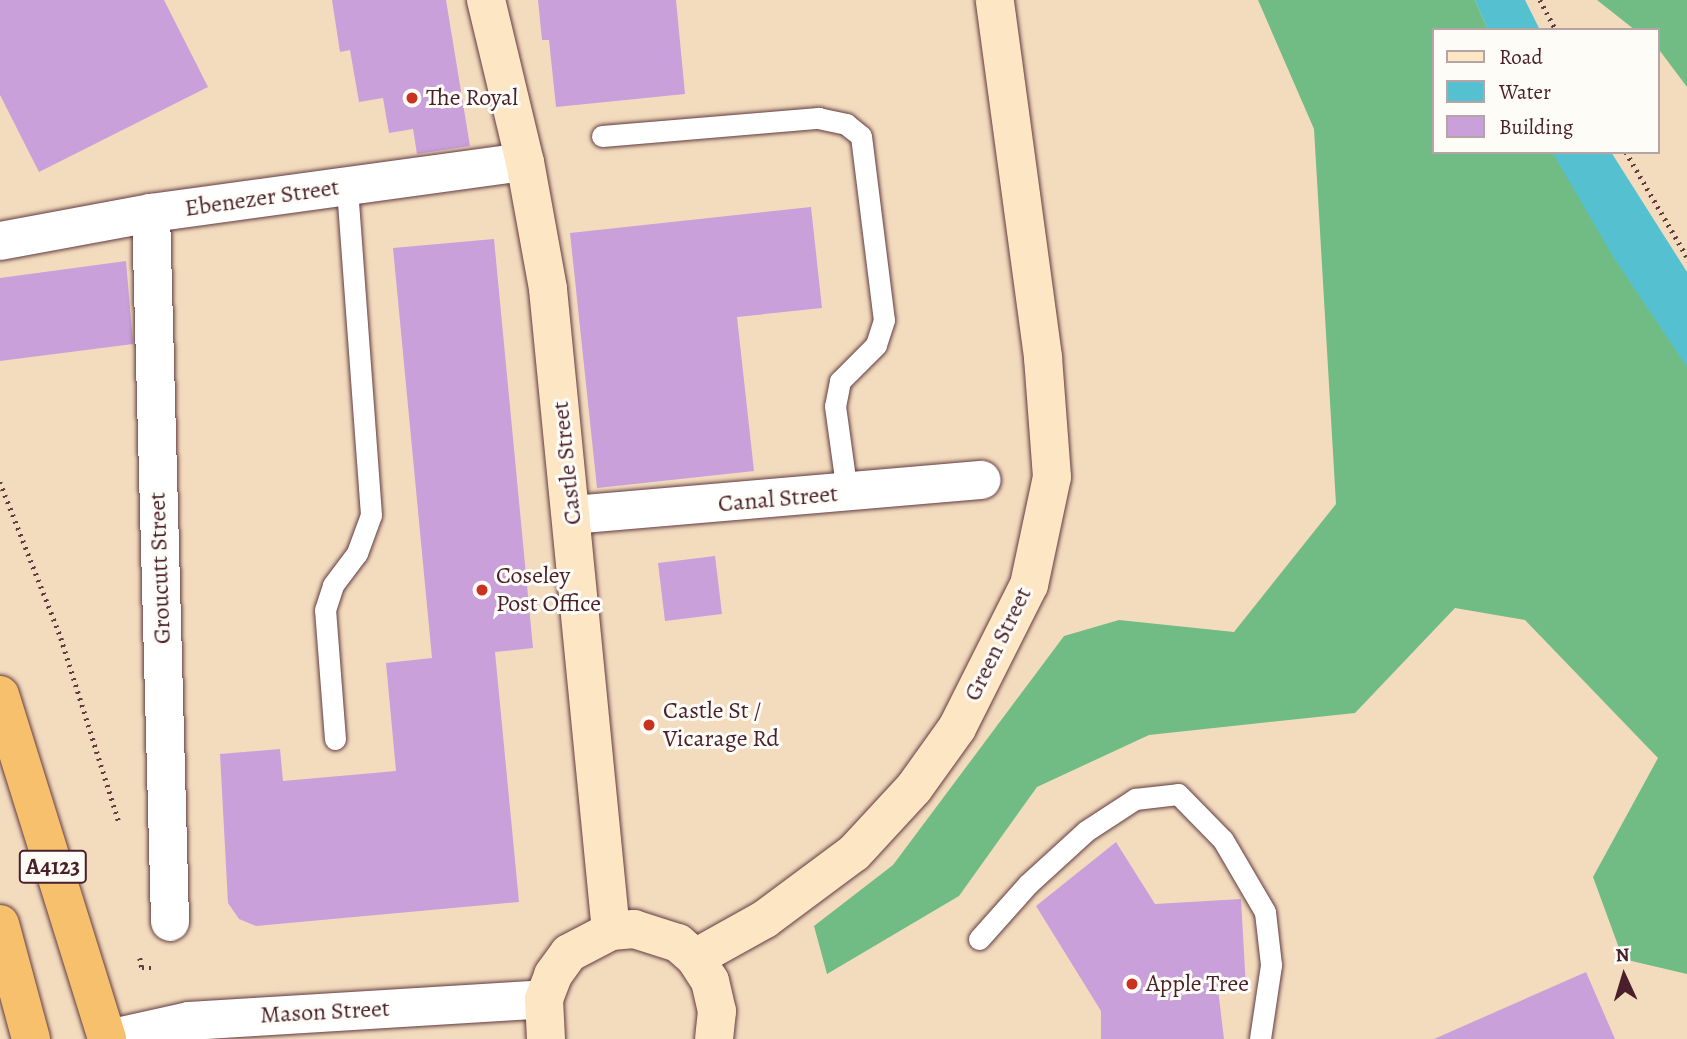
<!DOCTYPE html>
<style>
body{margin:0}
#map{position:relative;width:1687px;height:1039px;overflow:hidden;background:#f3dcbe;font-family:Alegreya,serif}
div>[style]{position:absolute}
.forest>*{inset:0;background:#71bc84}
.water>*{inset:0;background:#55c0cf}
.building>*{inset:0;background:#c9a0da}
.path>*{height:4.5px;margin-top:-2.25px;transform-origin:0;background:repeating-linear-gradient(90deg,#633b41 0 2px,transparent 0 7px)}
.roads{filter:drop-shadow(0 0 2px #633b41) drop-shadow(0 0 2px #633b41)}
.service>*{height:21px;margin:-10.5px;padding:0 10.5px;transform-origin:10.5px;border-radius:10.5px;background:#fff}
.minor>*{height:38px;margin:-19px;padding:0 19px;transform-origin:19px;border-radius:19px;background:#fff}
.tertiary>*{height:38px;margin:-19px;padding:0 19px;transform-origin:19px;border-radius:19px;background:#fff}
.secondary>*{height:38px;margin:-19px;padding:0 19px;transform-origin:19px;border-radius:19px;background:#fce6c4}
.trunk>*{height:38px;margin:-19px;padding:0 19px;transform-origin:19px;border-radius:19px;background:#f7c06c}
.dots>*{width:19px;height:19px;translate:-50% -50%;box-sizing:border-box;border:4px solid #fdfcf7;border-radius:50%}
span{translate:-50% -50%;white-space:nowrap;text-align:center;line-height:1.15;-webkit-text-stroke:6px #fdfcf7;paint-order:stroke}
.shield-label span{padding:2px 5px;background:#fdfcf7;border:2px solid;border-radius:5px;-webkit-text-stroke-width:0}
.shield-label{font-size:23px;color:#4a1f2b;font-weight:700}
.poi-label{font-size:24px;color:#4a1f2b}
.left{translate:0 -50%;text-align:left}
.street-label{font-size:24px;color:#4a1f2b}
.legend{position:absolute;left:1432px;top:28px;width:228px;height:126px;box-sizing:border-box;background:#fdfcf7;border:2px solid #b5a4a5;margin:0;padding:9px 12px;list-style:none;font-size:21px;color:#4a1f2b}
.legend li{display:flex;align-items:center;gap:14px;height:35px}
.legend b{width:35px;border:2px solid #b5a4a5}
.north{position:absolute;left:1589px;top:941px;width:70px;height:70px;-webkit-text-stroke:5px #fdfcf7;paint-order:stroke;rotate:356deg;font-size:19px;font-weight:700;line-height:28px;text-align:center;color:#4a1f2b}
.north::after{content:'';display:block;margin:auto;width:24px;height:32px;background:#4a1f2b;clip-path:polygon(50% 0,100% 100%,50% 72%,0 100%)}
</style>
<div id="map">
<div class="forest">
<i style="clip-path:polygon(1258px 0,1475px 0,1488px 30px,1433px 30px,1433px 152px,1556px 152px,1687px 357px,1687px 974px,1623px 959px,1593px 877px,1658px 758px,1525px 620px,1455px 608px,1355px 713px,1149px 735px,1037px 787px,959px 896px,827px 974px,814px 926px,893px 865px,1064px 636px,1119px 620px,1234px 632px,1336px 504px,1314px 129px)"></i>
<i style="clip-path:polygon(1597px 0,1687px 0,1687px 87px,1657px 47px,1657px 30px,1635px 30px)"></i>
</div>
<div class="water">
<i style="clip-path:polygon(1475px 0,1525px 0,1540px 30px,1488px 30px)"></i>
<i style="clip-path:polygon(1552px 152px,1611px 152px,1687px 272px,1687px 367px,1614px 258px)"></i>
</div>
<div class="building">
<i style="clip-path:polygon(0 0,164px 0,208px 87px,39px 172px,0 95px)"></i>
<i style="clip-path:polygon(332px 0,446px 0,470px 146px,417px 154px,413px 129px,389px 133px,383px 98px,359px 102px,350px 50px,340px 52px)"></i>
<i style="clip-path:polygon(538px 0,676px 0,685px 94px,556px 107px,549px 40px,542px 40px)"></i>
<i style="clip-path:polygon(811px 207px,822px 308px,737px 317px,754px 471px,597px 488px,570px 233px)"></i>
<i style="clip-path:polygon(494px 239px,533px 648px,495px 652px,519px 902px,256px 926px,239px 919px,228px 903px,220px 754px,280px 749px,283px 781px,396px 771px,386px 663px,432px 658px,393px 248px)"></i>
<i style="clip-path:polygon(126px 261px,133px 344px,0 361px,0 278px)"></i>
<i style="clip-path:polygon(715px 556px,722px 614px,665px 621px,658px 563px)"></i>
<i style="clip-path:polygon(1116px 842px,1155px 904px,1241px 899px,1246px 988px,1218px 989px,1224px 1039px,1101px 1039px,1101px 1011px,1036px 906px)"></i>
<i style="clip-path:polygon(1586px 972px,1615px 1039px,1434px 1039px)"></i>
</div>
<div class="path">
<i style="left:1540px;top:0;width:34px;rotate:62deg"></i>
<i style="left:1626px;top:152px;width:121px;rotate:59.8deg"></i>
<i style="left:0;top:482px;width:168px;rotate:68.6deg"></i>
<i style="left:61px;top:638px;width:193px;rotate:72.5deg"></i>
<i style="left:140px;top:958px;width:10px;rotate:79deg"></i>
<i style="left:142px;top:968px;width:13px"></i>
</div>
<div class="roads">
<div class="service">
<i style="left:602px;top:136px;width:217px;rotate:-4.8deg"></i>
<i style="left:818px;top:118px;width:29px;rotate:12deg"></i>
<i style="left:846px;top:124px;width:19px;rotate:39deg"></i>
<i style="left:861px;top:136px;width:185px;rotate:82.9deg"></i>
<i style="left:884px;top:320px;width:26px;rotate:108deg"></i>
<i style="left:876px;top:345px;width:51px;rotate:135deg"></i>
<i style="left:840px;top:381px;width:25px;rotate:101deg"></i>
<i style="left:835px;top:406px;width:88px;rotate:82.1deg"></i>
<i style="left:335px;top:739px;width:129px;rotate:-94.4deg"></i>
<i style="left:325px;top:610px;width:26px;rotate:-72deg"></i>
<i style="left:333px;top:585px;width:40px;rotate:-53deg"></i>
<i style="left:357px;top:553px;width:40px;rotate:-69.8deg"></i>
<i style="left:371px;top:515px;width:329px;rotate:-94.2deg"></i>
<i style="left:979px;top:939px;width:74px;rotate:-48.3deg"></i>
<i style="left:1028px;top:884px;width:79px;rotate:-42.4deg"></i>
<i style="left:1086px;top:831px;width:59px;rotate:-33.1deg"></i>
<i style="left:1135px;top:799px;width:43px;rotate:-6.6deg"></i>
<i style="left:1178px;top:794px;width:64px;rotate:45.6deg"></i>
<i style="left:1223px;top:840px;width:83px;rotate:59.7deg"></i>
<i style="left:1265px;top:912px;width:53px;rotate:83.5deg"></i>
<i style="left:1271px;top:965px;width:75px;rotate:98.5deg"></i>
</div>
<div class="minor">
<i style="left:151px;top:213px;width:709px;rotate:88.46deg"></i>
<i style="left:0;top:241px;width:154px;rotate:-10.5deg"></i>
<i style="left:151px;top:213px;width:377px;rotate:-7.8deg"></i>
<i style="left:572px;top:515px;width:411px;rotate:-4.9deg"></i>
</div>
<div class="tertiary">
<i style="left:108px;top:1039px;width:83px;rotate:-12.5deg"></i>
<i style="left:189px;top:1021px;width:356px;rotate:-3.5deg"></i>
</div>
<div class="secondary">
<i style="left:486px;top:0;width:167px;rotate:76.5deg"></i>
<i style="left:525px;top:162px;width:129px;rotate:79.7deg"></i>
<i style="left:548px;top:289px;width:645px;rotate:84.4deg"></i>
<i style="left:695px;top:958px;width:80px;rotate:-29.1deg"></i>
<i style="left:765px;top:919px;width:111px;rotate:-36.6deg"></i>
<i style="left:854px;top:853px;width:88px;rotate:-47.3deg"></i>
<i style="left:914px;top:788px;width:74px;rotate:-54.4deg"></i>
<i style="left:957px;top:728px;width:160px;rotate:-63.3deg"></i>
<i style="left:1029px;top:585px;width:110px;rotate:-78deg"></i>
<i style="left:1052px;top:477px;width:120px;rotate:-94.3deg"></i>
<i style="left:1043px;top:357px;width:360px;rotate:-97.7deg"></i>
<i style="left:546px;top:1039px;width:40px;rotate:-92.9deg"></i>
<i style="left:544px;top:999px;width:26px;rotate:-69deg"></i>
<i style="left:553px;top:975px;width:27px;rotate:-54deg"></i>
<i style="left:569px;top:953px;width:47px;rotate:-27.6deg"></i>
<i style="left:611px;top:931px;width:23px;rotate:-5deg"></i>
<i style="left:634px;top:929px;width:46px;rotate:17.7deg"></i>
<i style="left:678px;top:943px;width:23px;rotate:41deg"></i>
<i style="left:695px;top:958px;width:27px;rotate:57deg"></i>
<i style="left:710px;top:981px;width:31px;rotate:77deg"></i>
<i style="left:717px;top:1011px;width:28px;rotate:96deg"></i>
</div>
<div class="trunk">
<i style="left:0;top:695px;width:360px;rotate:72.7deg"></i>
<i style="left:0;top:924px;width:119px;rotate:74.9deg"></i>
</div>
</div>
<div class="dots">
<i style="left:412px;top:98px;background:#c8321e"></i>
<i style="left:482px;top:590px;background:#c8321e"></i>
<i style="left:649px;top:725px;background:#c8321e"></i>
<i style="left:1132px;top:984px;background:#c8321e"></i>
</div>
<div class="shield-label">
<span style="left:53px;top:867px">A4123</span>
</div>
<div class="poi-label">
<span class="left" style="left:426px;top:98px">The Royal</span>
<span class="left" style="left:496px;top:590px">Coseley<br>Post Office</span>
<span class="left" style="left:663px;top:725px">Castle St /<br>Vicarage Rd</span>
<span class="left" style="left:1146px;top:984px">Apple Tree</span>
</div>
<div class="street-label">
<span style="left:262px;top:198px;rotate:-8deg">Ebenezer Street</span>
<span style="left:567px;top:463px;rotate:-96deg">Castle Street</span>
<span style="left:778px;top:499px;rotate:-5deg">Canal Street</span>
<span style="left:160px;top:568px;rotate:-92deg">Groucutt Street</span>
<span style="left:998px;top:644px;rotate:-64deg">Green Street</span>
<span style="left:325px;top:1012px;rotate:-3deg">Mason Street</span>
</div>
<ul class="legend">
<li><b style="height:9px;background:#fce6c4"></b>Road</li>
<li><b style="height:19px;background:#55c0cf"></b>Water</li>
<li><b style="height:19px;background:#c9a0da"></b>Building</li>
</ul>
<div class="north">N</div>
</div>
